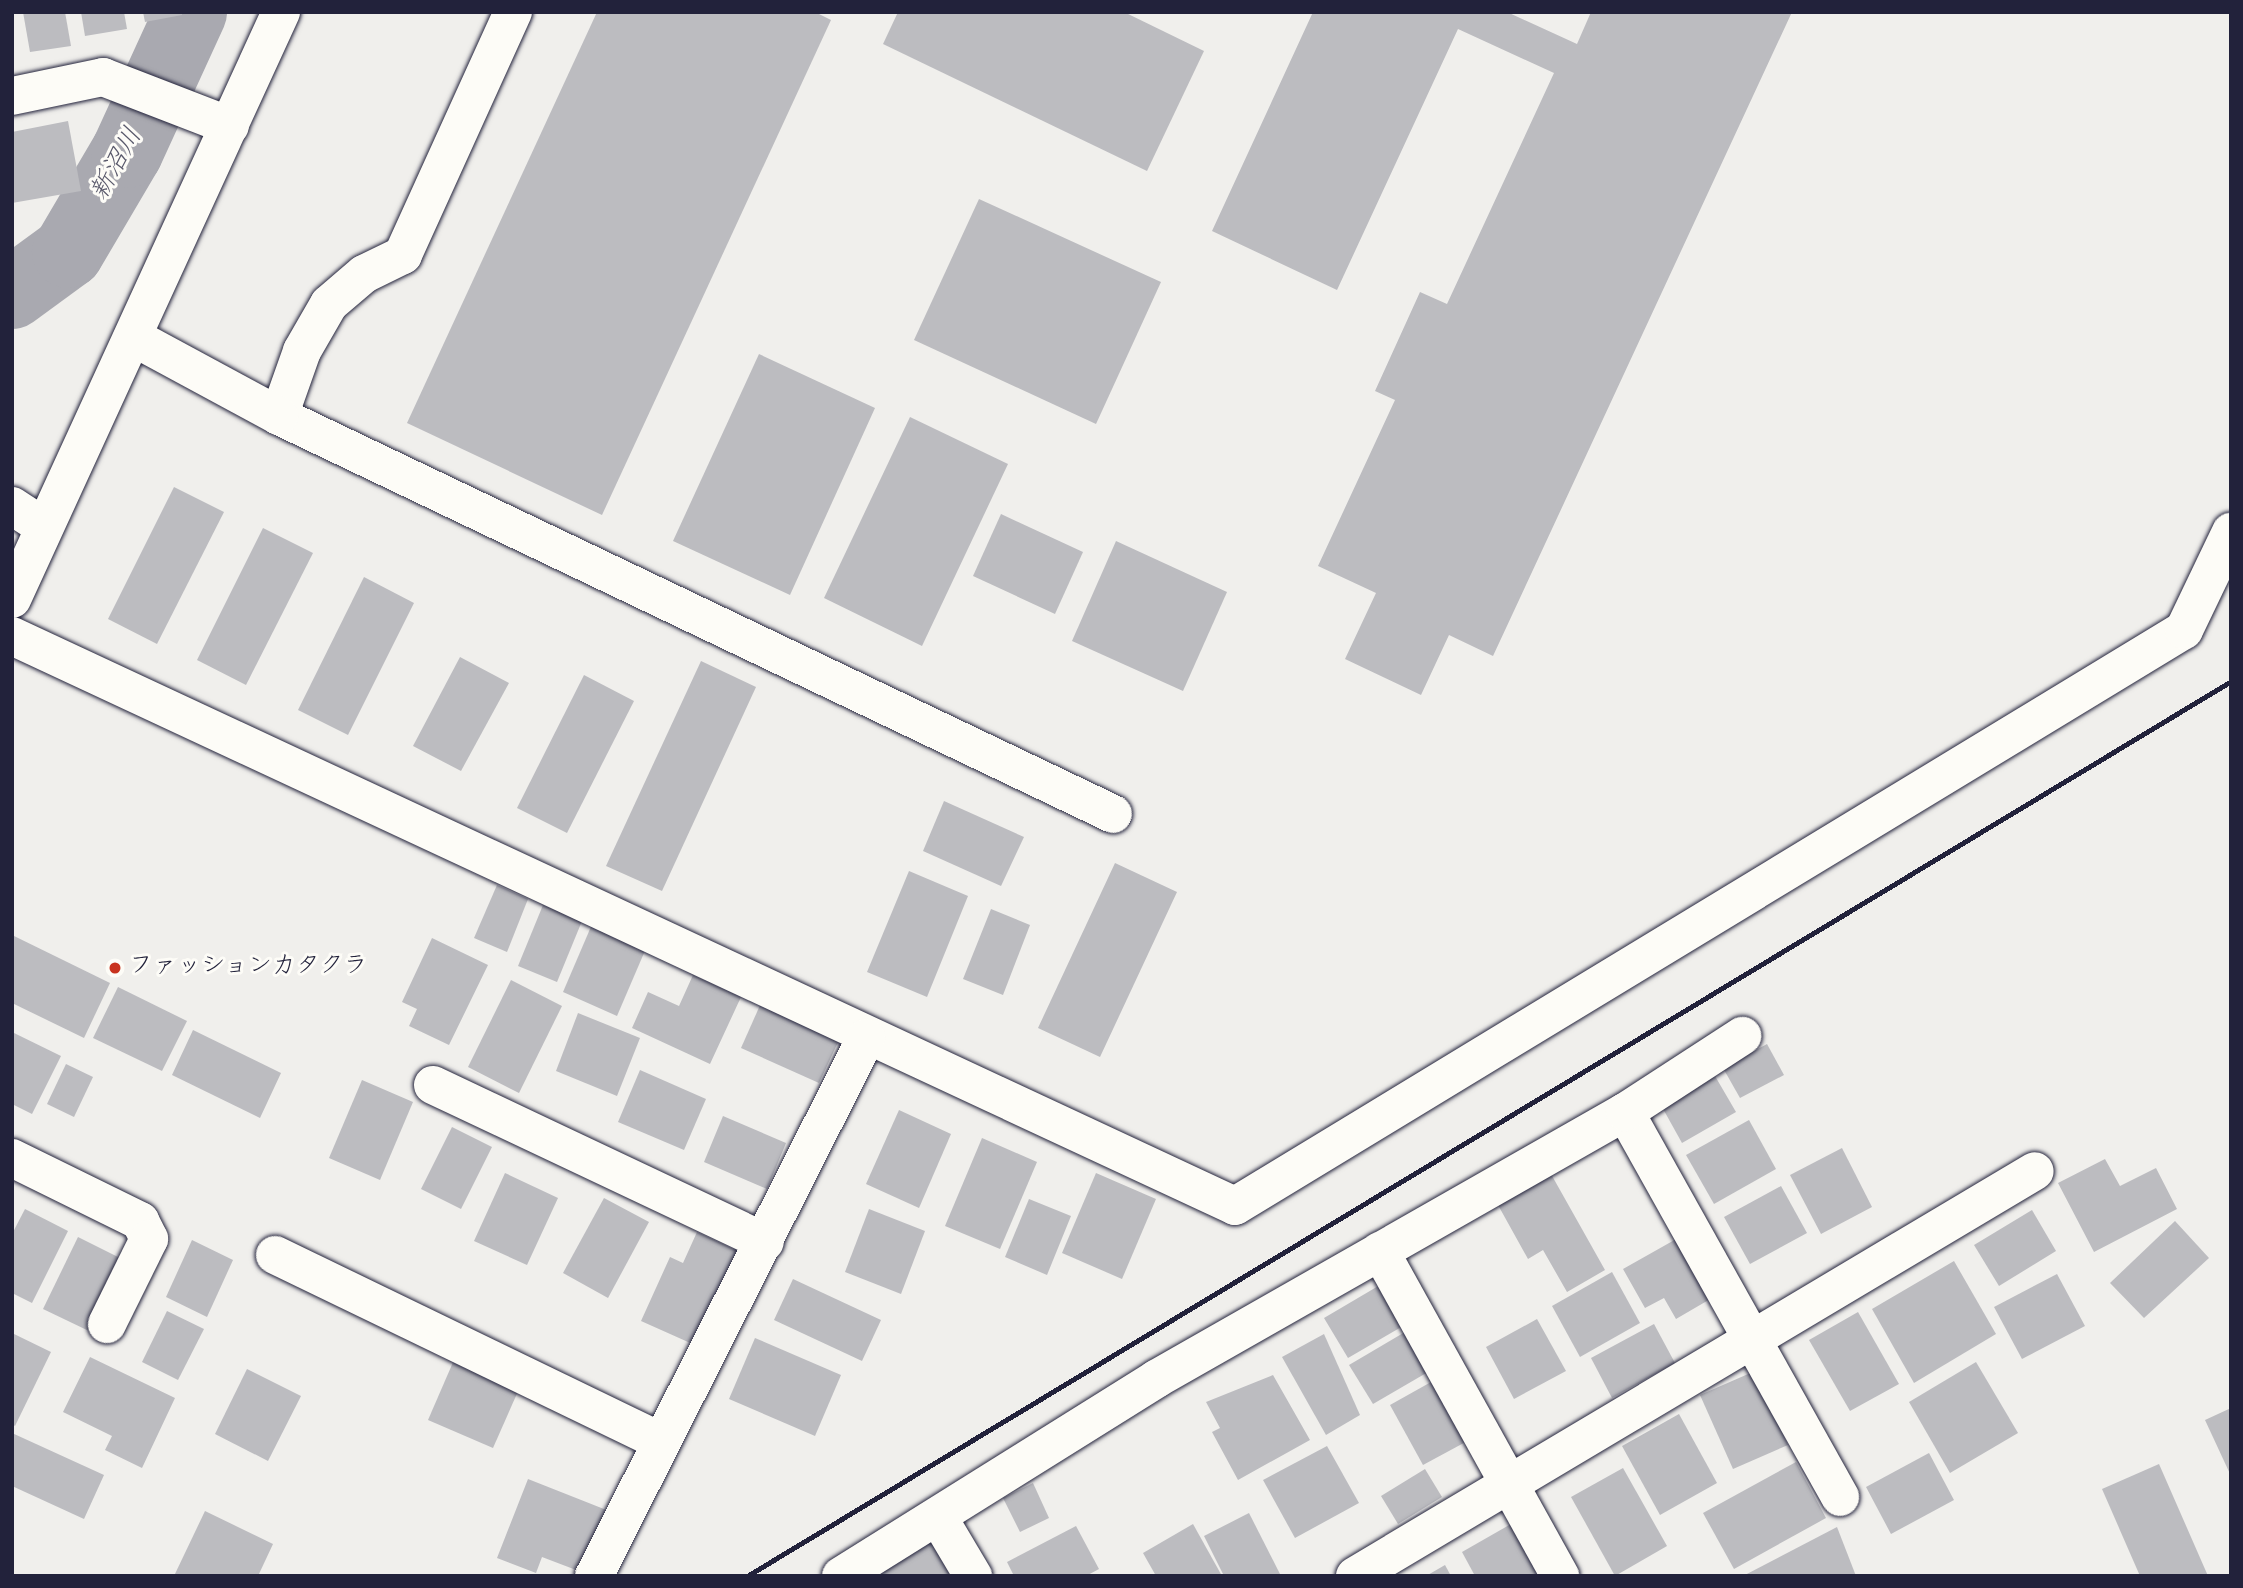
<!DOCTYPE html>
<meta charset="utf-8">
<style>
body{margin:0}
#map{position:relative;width:2243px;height:1588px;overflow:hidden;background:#f0efec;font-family:Dekko,"Klee One",sans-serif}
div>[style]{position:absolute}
.river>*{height:72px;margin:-36px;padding:0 36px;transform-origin:36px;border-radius:36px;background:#a9a9b0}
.building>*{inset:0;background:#bcbcc0}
.roads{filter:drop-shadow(0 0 2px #22223b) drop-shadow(0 0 2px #22223b)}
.minor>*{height:38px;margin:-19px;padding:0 19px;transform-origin:19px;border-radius:19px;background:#fdfcf7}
.rail>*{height:5px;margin:-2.5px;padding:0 2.5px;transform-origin:2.5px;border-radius:2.5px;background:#22223b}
.dots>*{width:19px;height:19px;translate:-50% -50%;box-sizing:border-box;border:4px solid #fdfcf7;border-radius:50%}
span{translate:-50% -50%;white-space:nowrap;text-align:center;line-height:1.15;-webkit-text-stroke:6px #fdfcf7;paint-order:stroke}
.poi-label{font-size:24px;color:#22223b}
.left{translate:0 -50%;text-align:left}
.water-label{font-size:26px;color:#58586a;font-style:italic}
.frame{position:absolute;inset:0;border:14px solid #22223b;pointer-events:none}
</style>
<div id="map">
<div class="river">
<i style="left:12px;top:293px;width:69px;rotate:-36.2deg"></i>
<i style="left:68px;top:252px;width:116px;rotate:-59.5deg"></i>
<i style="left:127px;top:152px;width:154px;rotate:-65.4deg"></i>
</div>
<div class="building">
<i style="clip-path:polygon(23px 12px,65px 12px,71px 46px,30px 52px)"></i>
<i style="clip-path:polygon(81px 12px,124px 12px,127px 29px,85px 36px)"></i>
<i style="clip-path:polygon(143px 12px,182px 12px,182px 15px,145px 22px)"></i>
<i style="clip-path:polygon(597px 12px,815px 12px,831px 20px,602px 515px,407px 423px)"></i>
<i style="clip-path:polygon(898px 12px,1124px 12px,1204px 51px,1147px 171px,883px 44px)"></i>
<i style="clip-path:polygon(1313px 12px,1507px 12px,1577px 44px,1591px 12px,1792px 12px,1493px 656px,1449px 635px,1421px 695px,1345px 659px,1376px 593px,1318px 566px,1395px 400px,1375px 391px,1420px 292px,1447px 304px,1554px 73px,1458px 29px,1337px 290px,1212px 231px)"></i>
<i style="clip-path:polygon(68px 121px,81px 191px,12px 203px,12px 132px)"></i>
<i style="clip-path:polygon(979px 199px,1161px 282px,1096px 424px,914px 340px)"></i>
<i style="clip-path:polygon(759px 354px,875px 408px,790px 595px,673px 541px)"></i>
<i style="clip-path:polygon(910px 417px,1008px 464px,922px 646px,824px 598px)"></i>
<i style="clip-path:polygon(174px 487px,224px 512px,157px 644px,108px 619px)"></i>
<i style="clip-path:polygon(1001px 514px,1083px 552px,1055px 614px,973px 576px)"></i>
<i style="clip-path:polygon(263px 528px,313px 553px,246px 685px,197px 660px)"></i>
<i style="clip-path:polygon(1116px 541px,1227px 592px,1183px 691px,1072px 641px)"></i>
<i style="clip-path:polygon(364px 577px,414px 603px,348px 735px,298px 710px)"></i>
<i style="clip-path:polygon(460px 657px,509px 683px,461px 771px,413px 746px)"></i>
<i style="clip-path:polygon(701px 661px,756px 687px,662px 891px,606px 866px)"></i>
<i style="clip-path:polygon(584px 675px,634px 701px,567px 833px,517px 808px)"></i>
<i style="clip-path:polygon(944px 801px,1024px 837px,1001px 886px,923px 851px)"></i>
<i style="clip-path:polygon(1115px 863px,1177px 892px,1100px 1057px,1038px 1028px)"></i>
<i style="clip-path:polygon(909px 871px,968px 896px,927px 997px,867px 972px)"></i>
<i style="clip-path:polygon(497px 885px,528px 899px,507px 952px,474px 938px)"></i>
<i style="clip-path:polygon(543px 905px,582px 921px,557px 982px,518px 966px)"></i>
<i style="clip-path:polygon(991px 909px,1030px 925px,1003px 995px,963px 979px)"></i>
<i style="clip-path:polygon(593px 922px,647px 946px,617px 1016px,563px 992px)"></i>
<i style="clip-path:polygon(12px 935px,110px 983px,84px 1038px,12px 1003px)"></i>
<i style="clip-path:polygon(432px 938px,488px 965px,449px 1045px,409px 1026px,417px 1009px,402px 1002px)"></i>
<i style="clip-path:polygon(693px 975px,741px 997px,710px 1064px,632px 1028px,648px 992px,679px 1006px)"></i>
<i style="clip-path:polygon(511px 980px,562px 1006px,519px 1093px,468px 1067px)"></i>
<i style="clip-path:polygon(118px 987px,187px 1021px,162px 1071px,93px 1038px)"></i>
<i style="clip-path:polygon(761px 1003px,840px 1038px,819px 1083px,741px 1048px)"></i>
<i style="clip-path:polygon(578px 1013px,640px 1038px,617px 1096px,556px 1071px)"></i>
<i style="clip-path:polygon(193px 1030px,281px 1073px,260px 1118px,172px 1075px)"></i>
<i style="clip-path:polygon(12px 1032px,61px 1056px,32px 1114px,12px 1104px)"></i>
<i style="clip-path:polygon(1767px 1044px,1784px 1075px,1740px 1098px,1723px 1068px)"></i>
<i style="clip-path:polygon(66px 1064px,93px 1077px,74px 1117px,47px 1104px)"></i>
<i style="clip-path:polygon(640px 1070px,706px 1099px,684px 1150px,618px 1122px)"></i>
<i style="clip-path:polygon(1715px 1076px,1736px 1112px,1682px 1143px,1662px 1107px)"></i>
<i style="clip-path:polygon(362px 1080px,413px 1102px,380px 1180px,329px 1158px)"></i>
<i style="clip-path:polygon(899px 1110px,951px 1134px,919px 1208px,866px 1184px)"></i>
<i style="clip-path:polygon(723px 1116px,786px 1143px,767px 1189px,704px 1162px)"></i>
<i style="clip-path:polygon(1749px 1120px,1776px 1169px,1714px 1204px,1686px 1155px)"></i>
<i style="clip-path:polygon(452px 1127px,492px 1147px,461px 1209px,421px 1189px)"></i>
<i style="clip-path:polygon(982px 1138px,1037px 1162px,1000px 1249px,945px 1226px)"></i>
<i style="clip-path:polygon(1842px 1148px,1872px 1207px,1821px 1234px,1790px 1175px)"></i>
<i style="clip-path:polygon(2105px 1159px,2120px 1186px,2156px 1168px,2177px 1209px,2094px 1252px,2058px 1183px)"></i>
<i style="clip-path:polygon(505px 1173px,558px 1198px,527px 1265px,474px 1241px)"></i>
<i style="clip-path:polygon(1096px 1173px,1156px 1199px,1122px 1279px,1062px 1253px)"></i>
<i style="clip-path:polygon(1551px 1174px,1605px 1270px,1567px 1292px,1543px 1250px,1528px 1259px,1498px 1205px)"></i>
<i style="clip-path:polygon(1781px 1186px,1807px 1233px,1750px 1264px,1724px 1217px)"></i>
<i style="clip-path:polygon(604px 1198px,649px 1222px,608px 1298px,563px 1273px)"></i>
<i style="clip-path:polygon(1029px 1199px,1071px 1216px,1047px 1275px,1005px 1257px)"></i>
<i style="clip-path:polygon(25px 1209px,68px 1231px,32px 1303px,12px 1293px,12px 1234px)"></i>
<i style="clip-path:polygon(869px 1209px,925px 1231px,901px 1294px,845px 1272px)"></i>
<i style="clip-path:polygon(2032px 1210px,2056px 1251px,1999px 1286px,1974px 1245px)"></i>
<i style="clip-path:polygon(2175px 1221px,2209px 1258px,2144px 1318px,2110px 1283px)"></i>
<i style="clip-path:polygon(697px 1232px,740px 1252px,697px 1346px,641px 1321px,670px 1257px,683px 1263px)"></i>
<i style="clip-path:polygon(78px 1237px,126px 1261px,91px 1332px,43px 1309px)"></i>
<i style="clip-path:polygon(1678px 1238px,1712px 1298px,1676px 1319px,1664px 1298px,1645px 1308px,1623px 1269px)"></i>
<i style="clip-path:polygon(192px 1240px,233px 1260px,207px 1317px,166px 1297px)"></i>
<i style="clip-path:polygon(1954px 1261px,1996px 1334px,1914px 1383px,1872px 1309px)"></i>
<i style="clip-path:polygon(1612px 1272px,1640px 1323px,1580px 1357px,1552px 1306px)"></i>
<i style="clip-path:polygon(2057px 1274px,2085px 1326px,2022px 1359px,1994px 1307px)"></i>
<i style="clip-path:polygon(793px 1279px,881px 1320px,862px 1361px,774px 1320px)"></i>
<i style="clip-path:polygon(1380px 1285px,1403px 1326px,1348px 1358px,1324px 1318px)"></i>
<i style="clip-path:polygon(167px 1311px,204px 1329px,178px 1380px,142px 1362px)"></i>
<i style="clip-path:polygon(1858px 1312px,1899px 1384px,1850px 1411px,1809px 1340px)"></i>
<i style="clip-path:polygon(1537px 1319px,1566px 1371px,1514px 1399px,1486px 1347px)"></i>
<i style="clip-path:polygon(1654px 1324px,1675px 1363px,1612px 1398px,1591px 1358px)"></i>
<i style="clip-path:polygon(1405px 1332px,1428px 1372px,1373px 1404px,1349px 1365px)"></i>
<i style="clip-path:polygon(12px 1333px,51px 1352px,15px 1426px,12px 1424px)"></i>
<i style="clip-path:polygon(1324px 1334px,1360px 1415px,1326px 1435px,1282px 1357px)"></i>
<i style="clip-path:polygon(755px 1338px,841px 1375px,815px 1436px,729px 1399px)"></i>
<i style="clip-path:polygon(90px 1357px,175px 1398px,142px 1468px,105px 1450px,112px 1436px,63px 1412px)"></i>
<i style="clip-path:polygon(454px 1360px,519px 1389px,493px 1448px,428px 1420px)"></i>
<i style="clip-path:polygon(1976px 1362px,2018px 1433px,1950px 1473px,1909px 1402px)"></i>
<i style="clip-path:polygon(247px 1369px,301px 1396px,268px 1461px,215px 1434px)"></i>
<i style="clip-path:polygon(1755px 1371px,1788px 1445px,1733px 1469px,1700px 1395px)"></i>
<i style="clip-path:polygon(1273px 1375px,1310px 1440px,1238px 1480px,1212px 1432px,1220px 1428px,1206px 1402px)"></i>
<i style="clip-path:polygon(1440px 1377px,1473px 1438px,1423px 1465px,1390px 1405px)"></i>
<i style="clip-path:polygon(2231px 1408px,2231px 1476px,2205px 1420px)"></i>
<i style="clip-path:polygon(1679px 1414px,1717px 1483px,1660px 1515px,1622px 1446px)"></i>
<i style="clip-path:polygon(12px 1433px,104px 1475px,84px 1519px,12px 1486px)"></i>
<i style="clip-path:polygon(1327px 1446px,1359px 1503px,1295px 1538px,1263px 1480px)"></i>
<i style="clip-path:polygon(1929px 1453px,1954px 1500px,1891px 1534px,1866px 1487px)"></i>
<i style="clip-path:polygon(1796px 1462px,1826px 1518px,1734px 1569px,1703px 1513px)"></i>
<i style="clip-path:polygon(2159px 1464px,2208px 1576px,2140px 1576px,2102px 1489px)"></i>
<i style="clip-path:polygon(1623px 1468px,1667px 1546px,1615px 1576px,1571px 1497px)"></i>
<i style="clip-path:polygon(1425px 1469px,1442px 1497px,1398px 1524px,1381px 1496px)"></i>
<i style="clip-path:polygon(528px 1479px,609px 1511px,584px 1573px,542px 1557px,536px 1573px,497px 1558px)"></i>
<i style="clip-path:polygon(1033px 1483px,1049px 1518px,1020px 1532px,1003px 1498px)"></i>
<i style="clip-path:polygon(205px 1511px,273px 1544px,258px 1576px,174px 1576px)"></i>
<i style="clip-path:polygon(1249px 1513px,1281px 1576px,1224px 1576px,1204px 1536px)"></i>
<i style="clip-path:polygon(1193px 1524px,1222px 1576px,1156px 1576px,1143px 1553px)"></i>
<i style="clip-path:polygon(1511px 1524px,1540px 1576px,1475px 1576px,1462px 1552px)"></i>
<i style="clip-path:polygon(1076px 1526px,1099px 1569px,1086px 1576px,1014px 1576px,1007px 1562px)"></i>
<i style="clip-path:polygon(1837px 1527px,1856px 1576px,1743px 1576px)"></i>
<i style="clip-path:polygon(937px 1534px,961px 1576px,881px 1576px,877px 1569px)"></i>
<i style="clip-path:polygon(1445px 1565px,1451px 1576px,1426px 1576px)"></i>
</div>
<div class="roads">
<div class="minor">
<i style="left:513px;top:12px;width:267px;rotate:114.4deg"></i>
<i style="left:403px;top:255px;width:43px;rotate:154deg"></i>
<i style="left:364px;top:274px;width:46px;rotate:139.4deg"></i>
<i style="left:329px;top:304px;width:54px;rotate:119.9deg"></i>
<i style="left:302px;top:351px;width:69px;rotate:109.5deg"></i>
<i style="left:279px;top:416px;width:924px;rotate:25.51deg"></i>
<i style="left:12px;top:96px;width:93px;rotate:-11.8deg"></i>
<i style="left:103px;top:77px;width:136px;rotate:21.1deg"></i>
<i style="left:133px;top:337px;width:166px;rotate:28.4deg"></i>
<i style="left:12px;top:506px;width:37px;rotate:33deg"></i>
<i style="left:12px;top:599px;width:646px;rotate:-65.38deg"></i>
<i style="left:12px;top:636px;width:1349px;rotate:24.99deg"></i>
<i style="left:1235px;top:1206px;width:1110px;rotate:-31.26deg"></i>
<i style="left:2184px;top:630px;width:109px;rotate:-64.4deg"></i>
<i style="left:433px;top:1085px;width:367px;rotate:25.3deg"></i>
<i style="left:1625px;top:1112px;width:441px;rotate:60.8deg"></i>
<i style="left:12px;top:1158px;width:143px;rotate:26.2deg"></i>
<i style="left:140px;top:1221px;width:20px;rotate:63deg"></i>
<i style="left:149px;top:1239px;width:95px;rotate:116.3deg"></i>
<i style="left:1380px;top:1251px;width:372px;rotate:61deg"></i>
<i style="left:275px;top:1255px;width:425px;rotate:25.8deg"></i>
<i style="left:938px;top:1517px;width:69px;rotate:59.3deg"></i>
<i style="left:594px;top:1576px;width:603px;rotate:-63.18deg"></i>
<i style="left:841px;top:1576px;width:372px;rotate:-32deg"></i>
<i style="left:1156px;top:1379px;width:540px;rotate:-29.65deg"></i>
<i style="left:1625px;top:1112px;width:140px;rotate:-33deg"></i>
<i style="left:1355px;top:1576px;width:791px;rotate:-30.78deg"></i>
</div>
</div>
<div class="rail">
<i style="left:747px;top:1576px;width:1733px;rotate:-31.09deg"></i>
</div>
<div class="dots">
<i style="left:115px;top:968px;background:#c8321e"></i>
</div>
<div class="poi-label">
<span class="left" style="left:129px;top:968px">ファッションカタクラ</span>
</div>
<div class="water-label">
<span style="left:118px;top:165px;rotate:-61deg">新沼川</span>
</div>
<div class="frame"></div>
</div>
